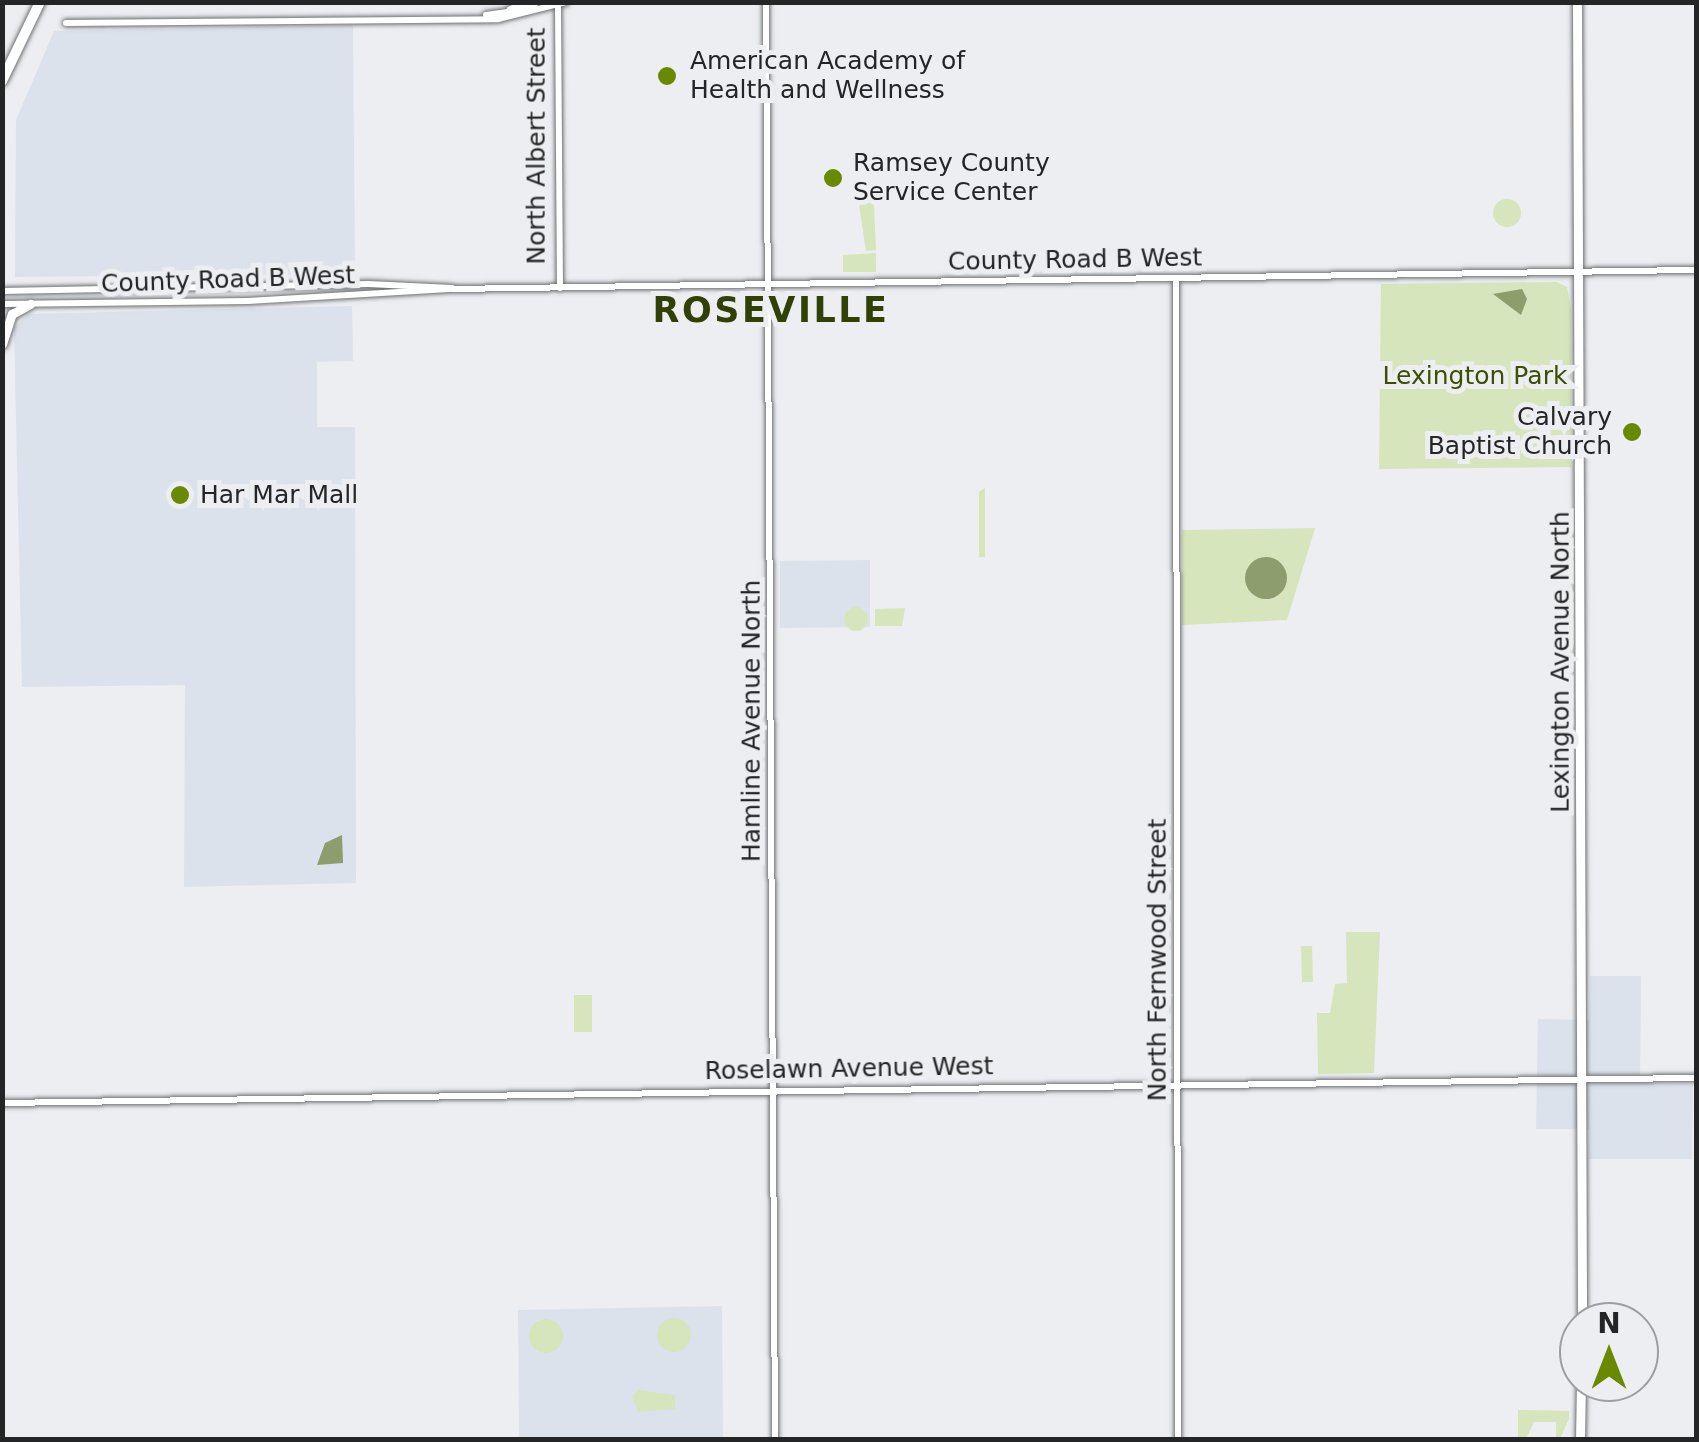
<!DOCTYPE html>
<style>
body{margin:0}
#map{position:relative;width:1699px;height:1442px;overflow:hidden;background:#eceef1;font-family:"DejaVu Sans",sans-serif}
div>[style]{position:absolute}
.built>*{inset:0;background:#dce2eb}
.green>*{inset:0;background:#d6e5bb}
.round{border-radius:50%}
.water>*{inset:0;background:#8d9d6e}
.roads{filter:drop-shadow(0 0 2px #6f7174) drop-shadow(0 0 2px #6f7174)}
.minor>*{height:6px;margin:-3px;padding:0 3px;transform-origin:3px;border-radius:3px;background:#fff}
.major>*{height:9px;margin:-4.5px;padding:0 4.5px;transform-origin:4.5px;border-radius:4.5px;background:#fff}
.highway>*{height:10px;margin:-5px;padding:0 5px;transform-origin:5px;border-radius:5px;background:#fff}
.dots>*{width:28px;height:28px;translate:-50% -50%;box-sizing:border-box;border:5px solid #eceef1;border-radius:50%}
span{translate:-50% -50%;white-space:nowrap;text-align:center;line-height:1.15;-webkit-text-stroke:10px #eceef1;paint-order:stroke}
.poi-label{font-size:25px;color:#242526}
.left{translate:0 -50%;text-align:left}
.right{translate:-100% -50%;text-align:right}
.street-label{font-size:25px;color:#242526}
.park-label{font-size:25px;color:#3d4f00}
.district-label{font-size:35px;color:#314006;font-weight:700;letter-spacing:2.5px}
.frame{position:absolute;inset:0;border:5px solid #242526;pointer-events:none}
.north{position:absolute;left:1559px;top:1302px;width:100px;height:100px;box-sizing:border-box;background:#eceef1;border:2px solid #9c9ea0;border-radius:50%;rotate:0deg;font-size:28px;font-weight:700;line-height:40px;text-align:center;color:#242526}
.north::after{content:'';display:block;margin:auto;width:35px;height:45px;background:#6a8800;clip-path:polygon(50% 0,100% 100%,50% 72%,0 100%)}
</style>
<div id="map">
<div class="built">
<i style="clip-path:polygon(353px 25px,355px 274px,15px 277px,16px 120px,54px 31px)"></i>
<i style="clip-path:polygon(352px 306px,353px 361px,317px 362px,317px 427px,355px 427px,356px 883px,184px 887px,185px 685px,22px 687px,14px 328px,28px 314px)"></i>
<i style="clip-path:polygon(870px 560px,870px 627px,780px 628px,780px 561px)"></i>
<i style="clip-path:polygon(1590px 976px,1641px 976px,1640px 1083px,1693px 1084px,1692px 1159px,1589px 1159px,1589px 1129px,1536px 1129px,1538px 1019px,1589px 1020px)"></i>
<i style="clip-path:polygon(722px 1306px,723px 1439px,519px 1439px,518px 1310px)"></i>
</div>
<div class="green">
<i style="clip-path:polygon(873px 184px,876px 250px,866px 251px,856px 185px)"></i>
<i class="round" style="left:1493px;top:199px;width:28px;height:28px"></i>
<i style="clip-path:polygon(876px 253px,876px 272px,843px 272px,843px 255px)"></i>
<i style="clip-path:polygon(1557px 282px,1567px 287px,1571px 309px,1571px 467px,1379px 469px,1381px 284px)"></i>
<i style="clip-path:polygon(985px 488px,985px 557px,979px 557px,979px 492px)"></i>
<i style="clip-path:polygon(1315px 528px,1287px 620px,1182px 625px,1182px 530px)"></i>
<i class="round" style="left:844px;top:607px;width:24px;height:24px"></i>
<i style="clip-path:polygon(905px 608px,902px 626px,875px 626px,875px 609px)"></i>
<i style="clip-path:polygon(1346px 932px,1380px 932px,1374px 1073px,1318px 1074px,1317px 1013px,1330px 1013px,1335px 984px,1347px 983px)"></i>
<i style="clip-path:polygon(1301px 946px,1312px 946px,1313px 982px,1302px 982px)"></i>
<i style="clip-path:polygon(574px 995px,592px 995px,592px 1032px,574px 1032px)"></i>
<i class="round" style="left:657px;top:1318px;width:34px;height:34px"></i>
<i class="round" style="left:529px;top:1319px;width:34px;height:34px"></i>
<i style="clip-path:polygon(638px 1390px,675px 1395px,675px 1409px,638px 1412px,632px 1397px)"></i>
<i style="clip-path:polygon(1518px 1410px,1569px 1411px,1569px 1419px,1560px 1439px,1547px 1439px,1556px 1439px,1556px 1422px,1534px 1422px,1526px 1439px,1518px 1439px)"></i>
</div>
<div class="water">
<i style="clip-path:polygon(1522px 289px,1527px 299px,1521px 315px,1493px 294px)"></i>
<i class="round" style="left:1245px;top:557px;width:42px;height:42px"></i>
<i style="clip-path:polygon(342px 835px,343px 863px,317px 865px,325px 843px)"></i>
</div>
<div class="roads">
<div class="minor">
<i style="left:766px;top:2px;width:1438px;rotate:89.64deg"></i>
<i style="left:558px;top:5px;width:283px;rotate:89.6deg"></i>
<i style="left:486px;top:15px;width:27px;rotate:-8deg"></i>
<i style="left:66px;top:23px;width:432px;rotate:-0.5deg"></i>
<i style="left:498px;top:19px;width:70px;rotate:-14deg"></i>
<i style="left:1176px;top:278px;width:1162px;rotate:89.9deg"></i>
<i style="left:2px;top:291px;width:366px;rotate:-1.1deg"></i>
<i style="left:368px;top:284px;width:84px;rotate:2.7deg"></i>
<i style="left:2px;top:304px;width:246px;rotate:-0.7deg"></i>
<i style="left:248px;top:301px;width:205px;rotate:-3.4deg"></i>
<i style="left:453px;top:289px;width:1243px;rotate:-0.88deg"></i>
<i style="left:2px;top:1103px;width:1694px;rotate:-0.85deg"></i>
</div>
<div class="major">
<i style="left:1577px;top:2px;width:1320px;rotate:89.78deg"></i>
<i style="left:2px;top:344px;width:32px;rotate:-72deg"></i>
<i style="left:12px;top:314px;width:21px;rotate:-29deg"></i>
<i style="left:1580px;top:1440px;width:58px;rotate:-89deg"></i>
</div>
<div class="highway">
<i style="left:511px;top:11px;width:25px;rotate:-21deg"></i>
<i style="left:2px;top:81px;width:88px;rotate:-64.3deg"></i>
</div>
</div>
<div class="dots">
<i style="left:667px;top:76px;background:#6a8800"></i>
<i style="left:833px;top:178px;background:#6a8800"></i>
<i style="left:1632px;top:432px;background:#6a8800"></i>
<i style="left:180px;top:495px;background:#6a8800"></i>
</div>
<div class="poi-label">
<span class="left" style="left:690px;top:76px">American Academy of<br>Health and Wellness</span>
<span class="left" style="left:853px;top:178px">Ramsey County<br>Service Center</span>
<span class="right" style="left:1612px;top:432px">Calvary<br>Baptist Church</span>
<span class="left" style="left:200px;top:495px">Har Mar Mall</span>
</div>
<div class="street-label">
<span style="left:537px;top:146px;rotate:-90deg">North Albert Street</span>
<span style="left:1075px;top:260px;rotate:-1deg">County Road B West</span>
<span style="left:228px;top:280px;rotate:-2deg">County Road B West</span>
<span style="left:1561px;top:662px;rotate:-90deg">Lexington Avenue North</span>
<span style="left:752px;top:721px;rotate:-90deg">Hamline Avenue North</span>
<span style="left:1158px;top:960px;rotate:-90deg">North Fernwood Street</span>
<span style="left:849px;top:1069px;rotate:-1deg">Roselawn Avenue West</span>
</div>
<div class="park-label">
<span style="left:1475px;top:376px">Lexington Park</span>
</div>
<div class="district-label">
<span style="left:771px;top:310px">ROSEVILLE</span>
</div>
<div class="frame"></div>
<div class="north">N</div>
</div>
